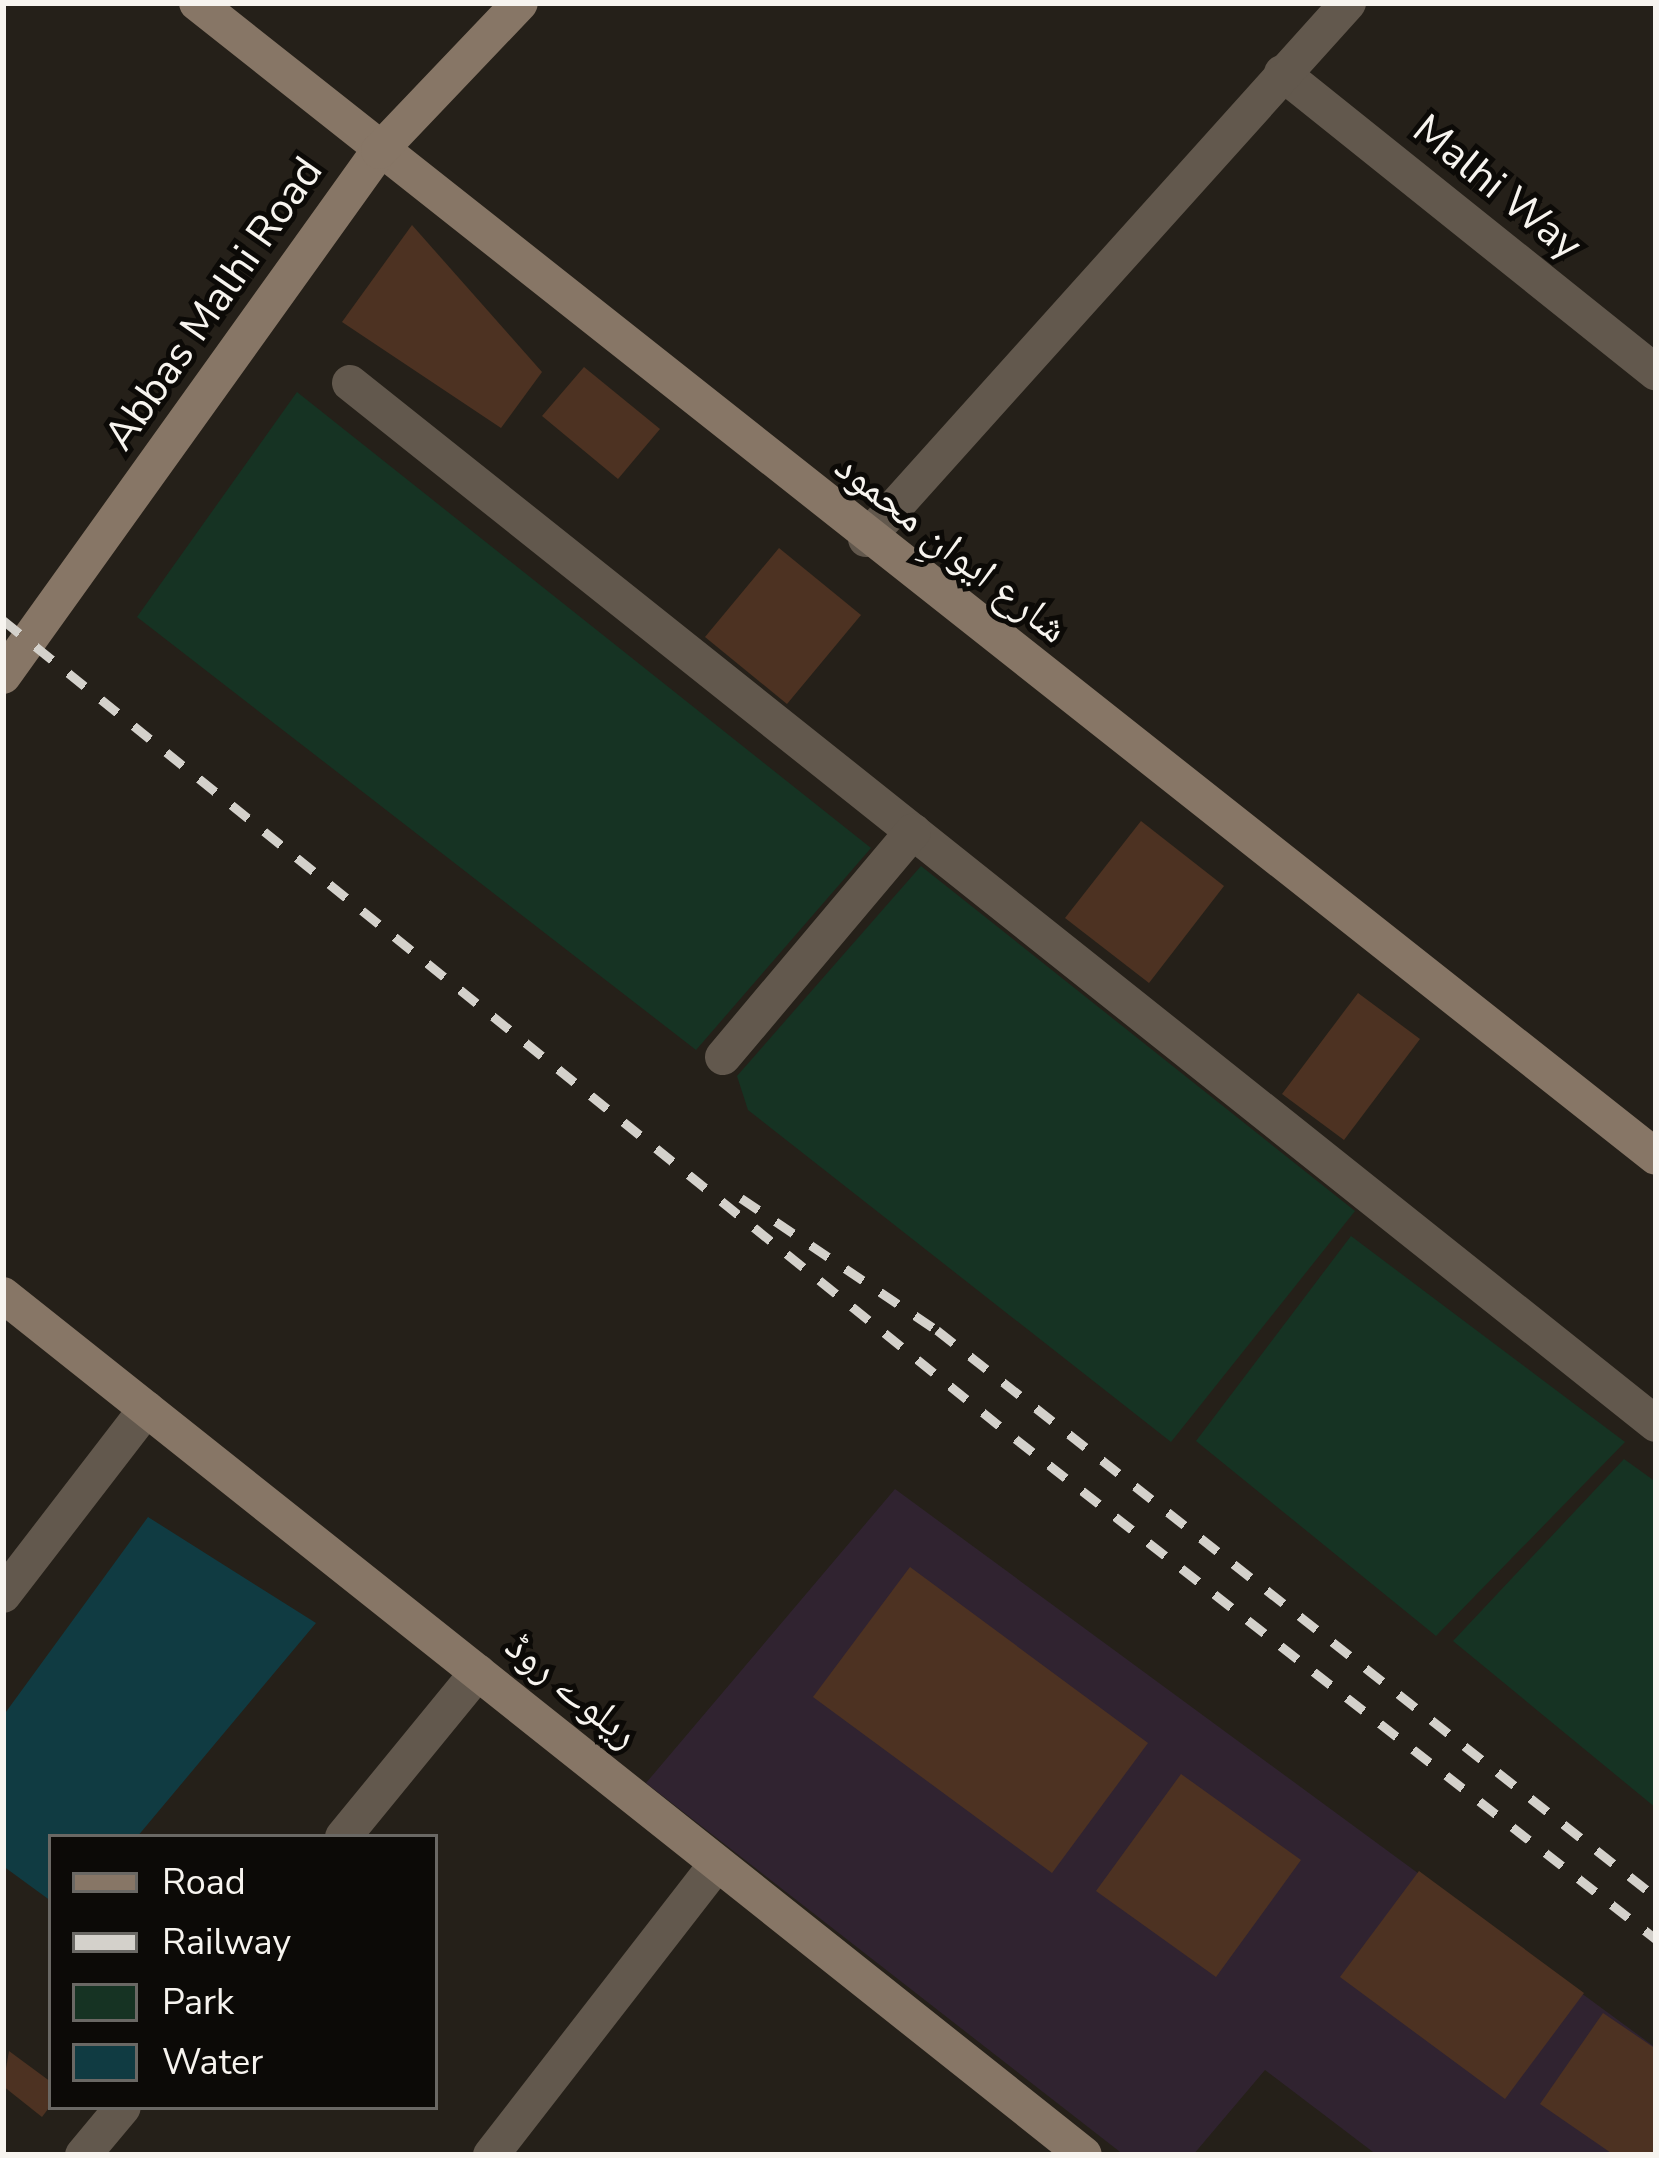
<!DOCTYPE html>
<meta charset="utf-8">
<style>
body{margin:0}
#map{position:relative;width:1659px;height:2158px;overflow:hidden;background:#252019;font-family:"Nunito Sans","Noto Naskh Arabic",sans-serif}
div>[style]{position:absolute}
.industrial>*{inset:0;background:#302330}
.green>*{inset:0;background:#163323}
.water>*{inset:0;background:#103b42}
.building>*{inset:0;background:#4d3222}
.street>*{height:36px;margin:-18px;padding:0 18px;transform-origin:18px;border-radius:18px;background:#62584d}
.secondary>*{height:36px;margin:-18px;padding:0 18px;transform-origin:18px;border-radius:18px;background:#877666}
.rail>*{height:9px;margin-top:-4.5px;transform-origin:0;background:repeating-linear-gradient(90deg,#d4d1cb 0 21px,transparent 0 42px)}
span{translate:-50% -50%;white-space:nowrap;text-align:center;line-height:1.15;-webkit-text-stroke:10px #0c0a07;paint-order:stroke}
.street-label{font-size:42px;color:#f7f4ef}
.frame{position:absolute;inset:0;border:6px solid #f7f4ef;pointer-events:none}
.legend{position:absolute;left:48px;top:1834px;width:390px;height:276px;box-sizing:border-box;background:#0c0a07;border:3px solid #6a6864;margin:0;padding:15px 21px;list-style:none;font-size:36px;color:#f7f4ef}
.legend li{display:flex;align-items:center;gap:24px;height:60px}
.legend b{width:60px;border:3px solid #6a6864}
</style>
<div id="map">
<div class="industrial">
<i style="clip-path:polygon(895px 1489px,1656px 2048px,1656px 2155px,1377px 2155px,1265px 2070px,1193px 2155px,1124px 2155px,646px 1783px)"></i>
</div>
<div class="green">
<i style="clip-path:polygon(297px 392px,871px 848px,696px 1050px,137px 617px)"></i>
<i style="clip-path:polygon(921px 866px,1355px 1211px,1171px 1442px,748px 1110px,737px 1076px)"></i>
<i style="clip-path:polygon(1351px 1236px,1625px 1442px,1436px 1636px,1196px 1441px)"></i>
<i style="clip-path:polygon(1624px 1459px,1656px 1482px,1656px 1808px,1453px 1641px)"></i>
</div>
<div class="water">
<i style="clip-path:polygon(148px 1517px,316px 1623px,137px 1837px,51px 1837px,51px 1901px,3px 1866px,3px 1716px)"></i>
</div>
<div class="building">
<i style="clip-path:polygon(412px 225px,542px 372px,501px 428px,342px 322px)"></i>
<i style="clip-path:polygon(584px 367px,660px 429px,618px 479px,542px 416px)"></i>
<i style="clip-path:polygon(779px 548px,861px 615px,787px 704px,705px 637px)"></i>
<i style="clip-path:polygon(1141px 821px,1224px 886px,1149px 983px,1065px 918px)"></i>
<i style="clip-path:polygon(1358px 993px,1420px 1039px,1344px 1140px,1282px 1094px)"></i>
<i style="clip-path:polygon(910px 1567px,1148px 1743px,1052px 1873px,813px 1697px)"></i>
<i style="clip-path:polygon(1181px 1774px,1301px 1860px,1216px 1977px,1096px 1891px)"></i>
<i style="clip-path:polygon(1419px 1871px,1584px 1993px,1505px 2099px,1340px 1977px)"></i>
<i style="clip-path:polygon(1603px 2013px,1656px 2049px,1656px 2155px,1614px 2155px,1540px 2104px)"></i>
<i style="clip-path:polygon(9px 2051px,51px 2082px,51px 2105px,42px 2117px,3px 2086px)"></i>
</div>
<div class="street">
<i style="left:1282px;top:73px;width:479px;rotate:38.7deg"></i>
<i style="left:350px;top:383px;width:1670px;rotate:38.56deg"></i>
<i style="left:866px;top:539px;width:721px;rotate:-48.04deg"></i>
<i style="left:723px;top:1057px;width:295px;rotate:-49.9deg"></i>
<i style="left:3px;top:1595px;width:235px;rotate:-52.4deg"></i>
<i style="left:343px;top:1837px;width:213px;rotate:-50.7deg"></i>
<i style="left:83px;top:2155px;width:62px;rotate:-50.2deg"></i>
<i style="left:491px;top:2155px;width:368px;rotate:-52.2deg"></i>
</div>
<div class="secondary">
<i style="left:197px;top:3px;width:1860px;rotate:38.34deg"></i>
<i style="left:3px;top:676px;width:646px;rotate:-54.39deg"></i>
<i style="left:379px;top:151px;width:204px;rotate:-46.4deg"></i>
<i style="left:3px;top:1295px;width:1381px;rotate:38.5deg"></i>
</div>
<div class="rail">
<i style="left:3px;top:620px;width:1303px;rotate:38.96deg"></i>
<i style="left:1016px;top:1439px;width:812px;rotate:38deg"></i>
<i style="left:741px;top:1198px;width:236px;rotate:34deg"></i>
<i style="left:937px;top:1330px;width:916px;rotate:38.26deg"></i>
</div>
<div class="street-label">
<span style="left:1497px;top:188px;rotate:39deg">Malhi Way</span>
<span style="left:214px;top:304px;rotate:-55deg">Abbas Malhi Road</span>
<span style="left:951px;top:548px;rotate:38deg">شارع ایوانِ محمود</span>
<span style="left:572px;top:1690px;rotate:39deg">ریلوے روڈ</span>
</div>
<div class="frame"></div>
<ul class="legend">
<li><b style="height:15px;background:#877666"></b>Road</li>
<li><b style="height:15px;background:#d4d1cb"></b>Railway</li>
<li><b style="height:33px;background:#163323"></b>Park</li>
<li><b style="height:33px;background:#103b42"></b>Water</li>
</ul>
</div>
